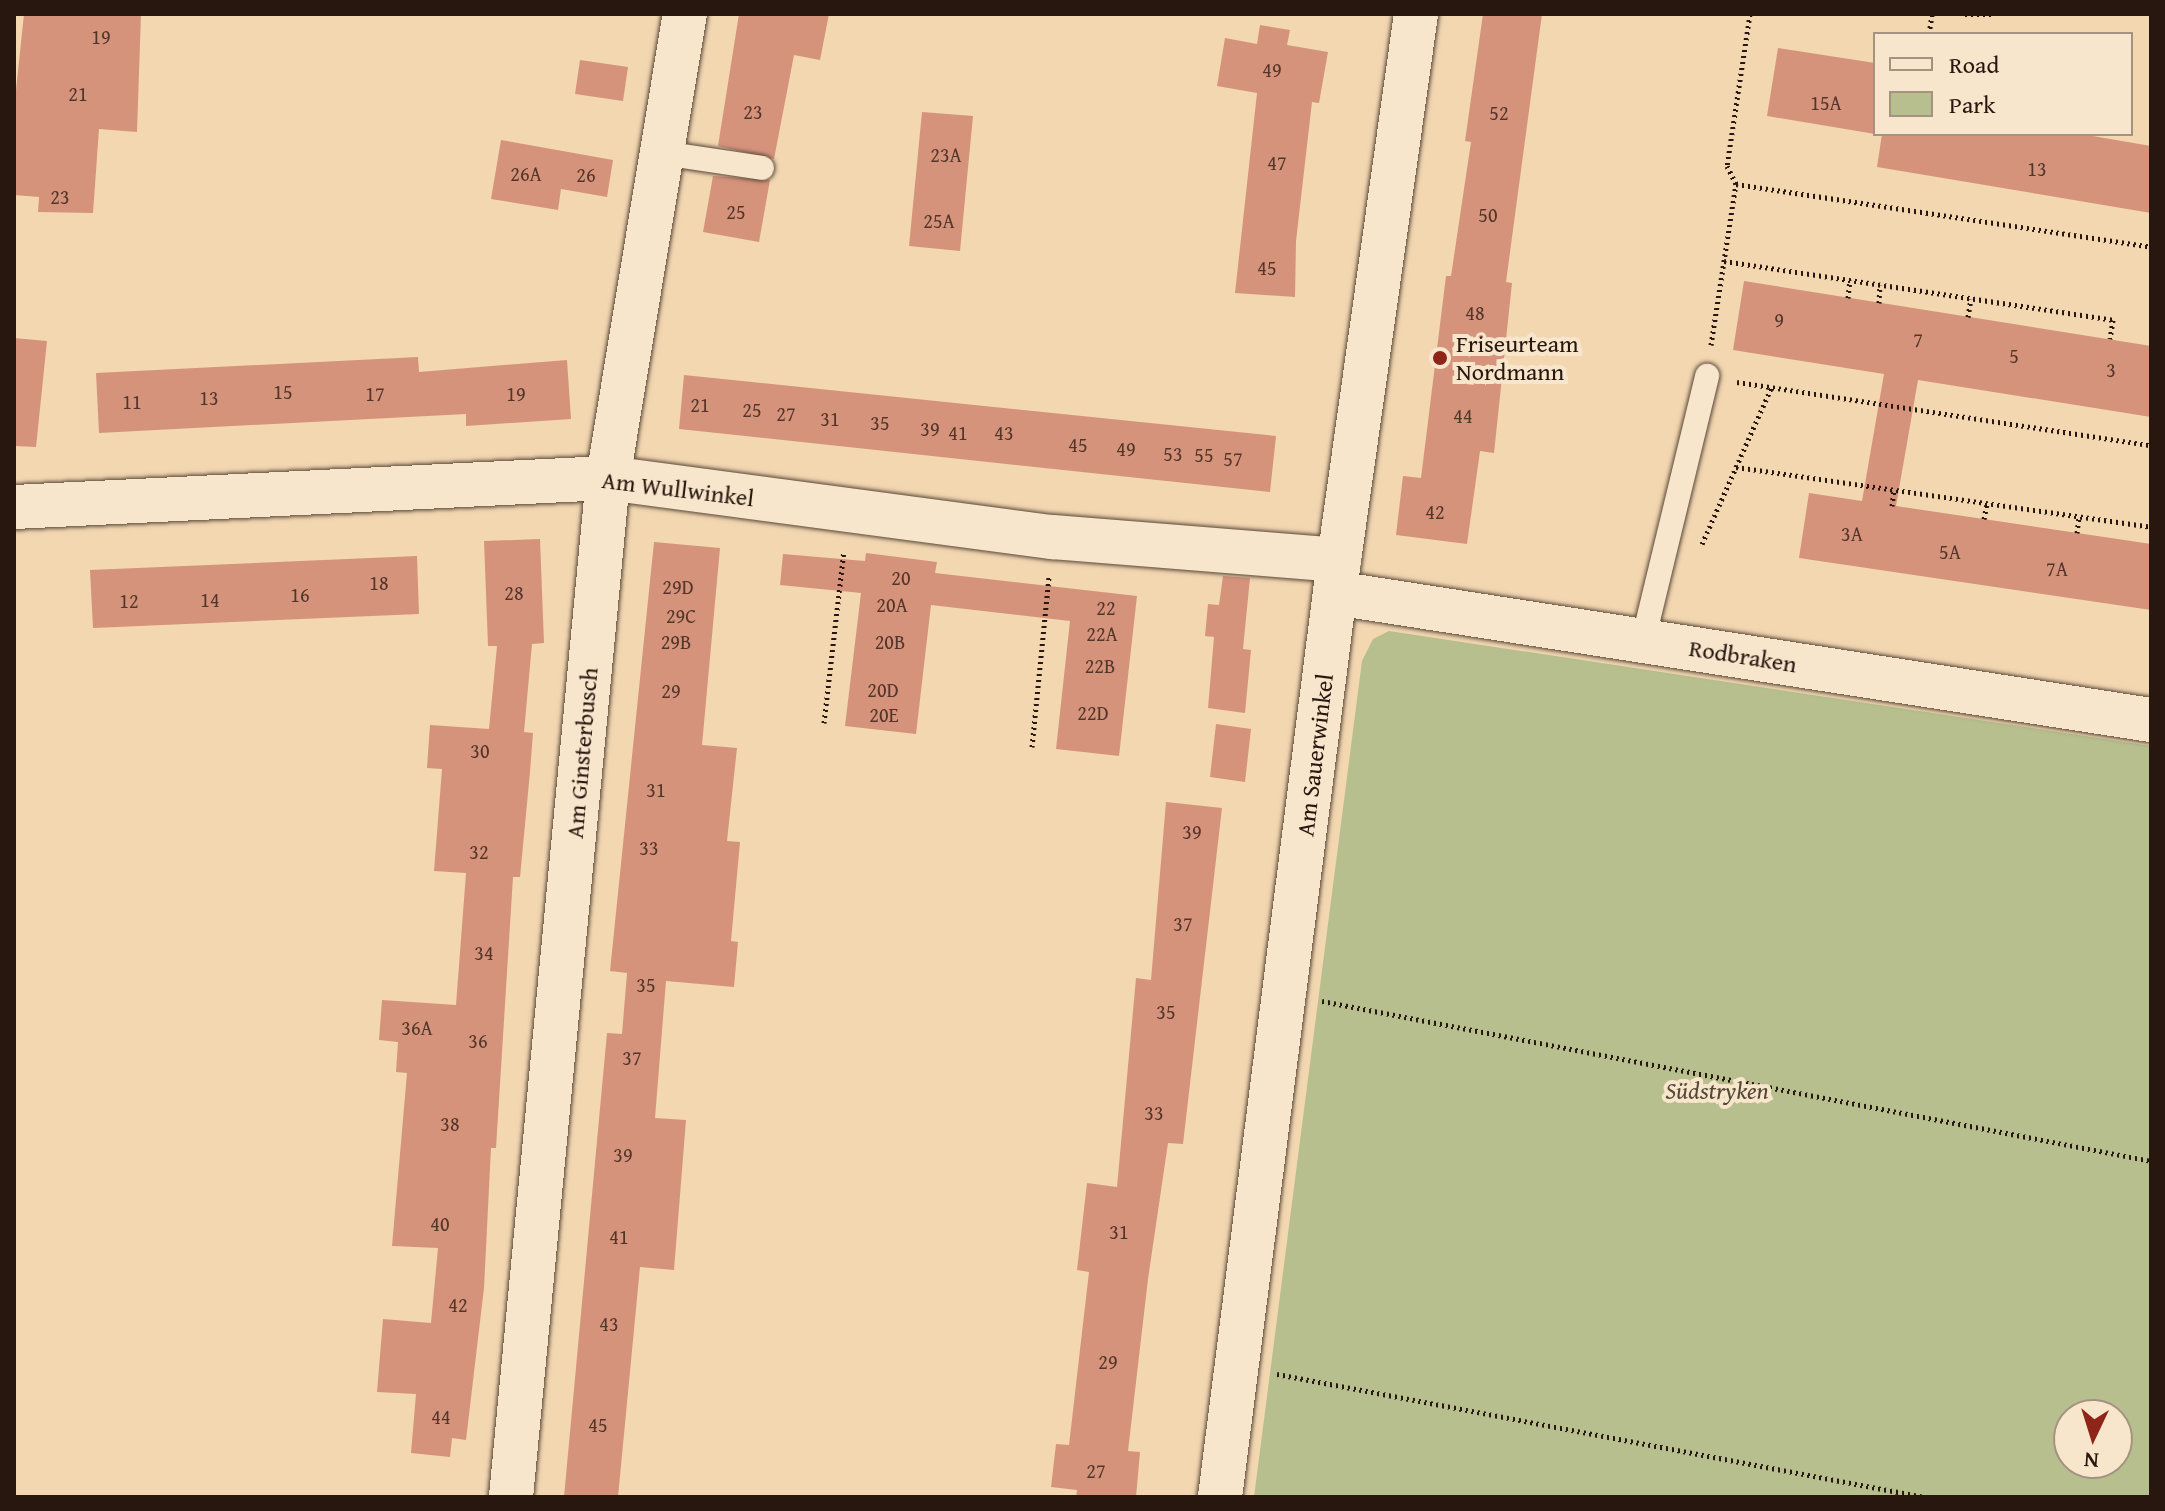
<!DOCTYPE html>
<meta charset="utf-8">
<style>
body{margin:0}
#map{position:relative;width:2165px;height:1511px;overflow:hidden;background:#f2d7b1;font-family:"Gentium Book Plus",serif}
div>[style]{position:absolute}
.green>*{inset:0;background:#b7bf8e}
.building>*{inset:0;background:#d6937c}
.path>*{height:5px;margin-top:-2.5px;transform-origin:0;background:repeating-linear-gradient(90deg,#27170f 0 2px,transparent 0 6px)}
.roads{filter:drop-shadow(0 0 2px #5a4738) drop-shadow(0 0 2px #5a4738)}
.service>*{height:24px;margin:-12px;padding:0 12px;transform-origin:12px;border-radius:12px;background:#f7e5cc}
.minor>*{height:44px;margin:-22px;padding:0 22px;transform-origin:22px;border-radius:22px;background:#f7e5cc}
.dots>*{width:22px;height:22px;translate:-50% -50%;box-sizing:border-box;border:4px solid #f7e5cc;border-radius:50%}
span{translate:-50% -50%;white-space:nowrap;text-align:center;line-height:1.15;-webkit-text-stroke:8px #f7e5cc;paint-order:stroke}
.number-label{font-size:20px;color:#53362a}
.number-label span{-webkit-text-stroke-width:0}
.poi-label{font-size:24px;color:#27170f}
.left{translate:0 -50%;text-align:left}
.street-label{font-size:24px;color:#27170f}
.park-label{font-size:24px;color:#524935;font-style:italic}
.frame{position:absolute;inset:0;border:16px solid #27170f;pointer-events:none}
.legend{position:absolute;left:1873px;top:32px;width:260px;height:104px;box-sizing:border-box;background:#f7e5cc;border:2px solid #a49380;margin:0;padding:10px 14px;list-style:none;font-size:24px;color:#27170f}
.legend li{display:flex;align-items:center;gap:16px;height:40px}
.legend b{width:40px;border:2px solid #a49380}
.north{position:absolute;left:2053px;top:1399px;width:80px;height:80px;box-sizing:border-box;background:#f7e5cc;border:2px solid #a49380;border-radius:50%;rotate:184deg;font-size:22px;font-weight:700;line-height:32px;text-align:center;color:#27170f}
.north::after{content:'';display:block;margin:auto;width:28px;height:36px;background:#8f2418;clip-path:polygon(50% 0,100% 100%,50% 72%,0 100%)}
</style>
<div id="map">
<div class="green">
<i style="clip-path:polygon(evenodd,1389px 631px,2151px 746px,2151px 1497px,1254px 1497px,1362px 661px,1373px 639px,1389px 631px,2069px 1415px,2117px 1415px,2117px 1463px,2069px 1463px,2069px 1415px)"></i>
</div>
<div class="building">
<i style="clip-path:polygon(24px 14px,141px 14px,137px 132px,99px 129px,93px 213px,38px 212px,39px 197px,14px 195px,14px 109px)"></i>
<i style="clip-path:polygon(739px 14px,829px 14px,820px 60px,794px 55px,774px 159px,718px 146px)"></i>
<i style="clip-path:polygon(1483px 14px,1542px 14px,1506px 282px,1512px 283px,1494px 453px,1480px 451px,1467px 544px,1396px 535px,1403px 476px,1421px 478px,1446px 276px,1451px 276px,1471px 142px,1465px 141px)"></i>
<i style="clip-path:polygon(1260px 25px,1290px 30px,1287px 45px,1328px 52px,1319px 103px,1312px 102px,1296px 241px,1295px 297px,1235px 293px,1257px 93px,1217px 86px,1225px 38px,1257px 44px)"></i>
<i style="clip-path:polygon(1778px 48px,1875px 63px,1875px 134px,1767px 116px)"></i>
<i style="clip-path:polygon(580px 60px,628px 67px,623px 101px,575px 94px)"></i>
<i style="clip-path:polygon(922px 112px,973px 116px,960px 251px,909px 246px)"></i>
<i style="clip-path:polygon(1882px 134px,2081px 134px,2151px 146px,2151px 213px,1877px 167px)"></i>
<i style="clip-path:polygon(501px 140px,613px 160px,607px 197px,561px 189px,558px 210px,491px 199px)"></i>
<i style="clip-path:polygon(713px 176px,770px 180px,759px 242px,703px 232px)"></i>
<i style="clip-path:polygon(1744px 281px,2151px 346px,2151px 417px,1918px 380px,1896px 506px,2151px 544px,2151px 610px,1799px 558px,1809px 493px,1862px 501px,1884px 374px,1733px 350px)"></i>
<i style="clip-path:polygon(14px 338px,47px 341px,36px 447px,14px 446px)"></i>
<i style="clip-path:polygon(418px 357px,419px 372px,567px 360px,571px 419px,466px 426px,466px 414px,99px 433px,96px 373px)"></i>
<i style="clip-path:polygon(684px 375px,1276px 436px,1270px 492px,679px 429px)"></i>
<i style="clip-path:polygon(540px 539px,544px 643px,532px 644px,524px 732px,533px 733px,530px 772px,520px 877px,513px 877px,496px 1148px,491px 1148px,484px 1288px,466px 1440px,452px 1438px,450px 1457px,411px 1453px,416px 1394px,377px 1392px,383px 1319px,431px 1323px,438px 1248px,392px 1246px,407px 1073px,396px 1072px,398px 1042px,379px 1040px,382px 1000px,456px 1005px,466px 873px,434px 871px,442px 769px,427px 768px,430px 725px,489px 729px,497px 646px,488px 646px,484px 541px)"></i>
<i style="clip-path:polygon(654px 542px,720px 548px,702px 745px,737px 748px,727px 841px,740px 842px,731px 941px,738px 942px,734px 987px,666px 981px,655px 1118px,686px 1120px,674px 1270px,640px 1267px,618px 1497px,564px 1497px,607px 1033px,622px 1034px,627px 973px,610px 971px)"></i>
<i style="clip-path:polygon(866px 553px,937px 562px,935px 573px,1137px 596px,1119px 756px,1056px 749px,1070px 621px,931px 605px,916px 734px,845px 726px,861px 593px,780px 585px,783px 554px,865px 561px)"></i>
<i style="clip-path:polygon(417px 556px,419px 614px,93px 628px,90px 570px)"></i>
<i style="clip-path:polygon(1223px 576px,1250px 578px,1243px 649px,1251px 650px,1245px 713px,1208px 708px,1214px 637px,1205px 636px,1208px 604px,1219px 605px)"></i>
<i style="clip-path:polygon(1216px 724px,1251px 729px,1245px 782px,1210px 777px)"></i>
<i style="clip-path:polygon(1166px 802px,1222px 808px,1183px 1144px,1168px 1143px,1148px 1279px,1128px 1451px,1140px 1452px,1136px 1497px,1076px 1497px,1077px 1490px,1051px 1487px,1056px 1444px,1069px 1445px,1089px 1272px,1077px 1270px,1087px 1183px,1117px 1187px,1136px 978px,1151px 980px)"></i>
</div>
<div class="path">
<i style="left:1750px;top:14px;width:154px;rotate:98.6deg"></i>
<i style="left:1727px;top:166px;width:20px;rotate:63deg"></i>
<i style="left:1736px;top:184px;width:420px;rotate:8.6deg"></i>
<i style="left:1965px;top:14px;width:26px"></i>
<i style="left:1929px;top:34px;width:20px;rotate:-81deg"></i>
<i style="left:1724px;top:261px;width:393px;rotate:8.6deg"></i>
<i style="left:2113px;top:320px;width:19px;rotate:99deg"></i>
<i style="left:1848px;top:298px;width:18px;rotate:-84deg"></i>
<i style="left:1879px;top:303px;width:18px;rotate:-87deg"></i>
<i style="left:1968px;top:317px;width:18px;rotate:-81deg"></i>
<i style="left:1711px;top:345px;width:163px;rotate:-81.2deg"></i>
<i style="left:1737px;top:382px;width:419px;rotate:8.7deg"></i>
<i style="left:1736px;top:467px;width:419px;rotate:8.2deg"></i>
<i style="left:1892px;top:506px;width:16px;rotate:-83deg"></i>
<i style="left:1984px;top:519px;width:15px;rotate:-79deg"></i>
<i style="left:2077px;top:533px;width:16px;rotate:-83deg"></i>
<i style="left:1702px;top:544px;width:171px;rotate:-66.1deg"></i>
<i style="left:824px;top:723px;width:173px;rotate:-83.4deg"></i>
<i style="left:1032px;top:747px;width:171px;rotate:-84.3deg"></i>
<i style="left:1322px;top:1001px;width:844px;rotate:10.92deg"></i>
<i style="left:1277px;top:1374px;width:659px;rotate:10.76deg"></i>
</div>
<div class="roads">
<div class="service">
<i style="left:662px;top:153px;width:101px;rotate:8.5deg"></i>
<i style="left:1643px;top:641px;width:273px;rotate:-76.4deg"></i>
</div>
<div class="minor">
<i style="left:14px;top:507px;width:595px;rotate:-2.8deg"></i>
<i style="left:608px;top:478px;width:449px;rotate:7.6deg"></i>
<i style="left:1053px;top:537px;width:287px;rotate:4.6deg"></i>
<i style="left:1335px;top:593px;width:826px;rotate:8.85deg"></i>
<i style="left:511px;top:1497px;width:1024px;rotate:-84.56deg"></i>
<i style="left:608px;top:478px;width:470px;rotate:-80.6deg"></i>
<i style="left:1220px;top:1497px;width:945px;rotate:-82.76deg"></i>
<i style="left:1339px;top:560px;width:551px;rotate:-81.97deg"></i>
</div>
</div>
<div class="dots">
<i style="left:1440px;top:358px;background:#8f2418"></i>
</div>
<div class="number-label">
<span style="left:101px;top:36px">19</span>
<span style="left:1272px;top:69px">49</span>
<span style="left:78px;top:93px">21</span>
<span style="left:1826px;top:102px">15A</span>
<span style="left:753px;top:111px">23</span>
<span style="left:1499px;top:112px">52</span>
<span style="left:946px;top:154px">23A</span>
<span style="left:1277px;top:162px">47</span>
<span style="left:2037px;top:168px">13</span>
<span style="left:526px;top:173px">26A</span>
<span style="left:586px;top:174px">26</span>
<span style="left:60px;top:196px">23</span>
<span style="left:736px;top:211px">25</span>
<span style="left:1488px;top:214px">50</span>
<span style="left:939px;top:220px">25A</span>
<span style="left:1267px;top:267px">45</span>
<span style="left:1475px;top:312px">48</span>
<span style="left:1779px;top:319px">9</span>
<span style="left:1918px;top:339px">7</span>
<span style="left:2014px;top:355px">5</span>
<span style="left:2111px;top:369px">3</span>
<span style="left:283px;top:391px">15</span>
<span style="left:375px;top:393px">17</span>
<span style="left:516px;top:393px">19</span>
<span style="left:209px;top:397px">13</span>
<span style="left:132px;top:401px">11</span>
<span style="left:700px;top:404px">21</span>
<span style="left:752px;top:409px">25</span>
<span style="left:786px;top:413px">27</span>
<span style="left:1463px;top:415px">44</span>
<span style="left:830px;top:418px">31</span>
<span style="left:880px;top:422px">35</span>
<span style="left:930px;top:428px">39</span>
<span style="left:958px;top:432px">41</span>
<span style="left:1004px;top:432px">43</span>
<span style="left:1078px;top:444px">45</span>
<span style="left:1126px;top:448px">49</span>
<span style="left:1173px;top:453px">53</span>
<span style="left:1204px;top:454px">55</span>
<span style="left:1233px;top:458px">57</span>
<span style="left:1435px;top:511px">42</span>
<span style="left:1852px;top:533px">3A</span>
<span style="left:1950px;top:551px">5A</span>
<span style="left:2057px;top:568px">7A</span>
<span style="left:901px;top:577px">20</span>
<span style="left:379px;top:582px">18</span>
<span style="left:678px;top:586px">29D</span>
<span style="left:514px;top:592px">28</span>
<span style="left:300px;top:594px">16</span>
<span style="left:210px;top:599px">14</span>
<span style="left:129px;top:600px">12</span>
<span style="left:892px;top:604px">20A</span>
<span style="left:1106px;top:607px">22</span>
<span style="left:681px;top:615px">29C</span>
<span style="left:1102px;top:633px">22A</span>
<span style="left:676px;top:641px">29B</span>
<span style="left:890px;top:641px">20B</span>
<span style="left:1100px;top:665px">22B</span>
<span style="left:883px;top:689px">20D</span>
<span style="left:671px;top:690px">29</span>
<span style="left:1093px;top:712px">22D</span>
<span style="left:884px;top:714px">20E</span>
<span style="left:480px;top:750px">30</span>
<span style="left:656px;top:789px">31</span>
<span style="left:1192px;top:831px">39</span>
<span style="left:649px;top:847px">33</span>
<span style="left:479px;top:851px">32</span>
<span style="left:1183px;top:923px">37</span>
<span style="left:484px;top:952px">34</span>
<span style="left:646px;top:984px">35</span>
<span style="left:1166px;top:1011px">35</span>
<span style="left:417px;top:1027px">36A</span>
<span style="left:478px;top:1040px">36</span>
<span style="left:632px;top:1057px">37</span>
<span style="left:1154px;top:1112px">33</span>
<span style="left:450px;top:1123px">38</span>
<span style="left:623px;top:1154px">39</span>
<span style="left:440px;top:1223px">40</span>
<span style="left:1119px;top:1231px">31</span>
<span style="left:619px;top:1236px">41</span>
<span style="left:458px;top:1304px">42</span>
<span style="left:609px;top:1323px">43</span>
<span style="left:1108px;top:1361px">29</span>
<span style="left:441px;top:1416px">44</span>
<span style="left:598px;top:1424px">45</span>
<span style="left:1096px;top:1470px">27</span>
</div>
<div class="poi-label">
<span class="left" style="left:1456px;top:358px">Friseurteam<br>Nordmann</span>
</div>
<div class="street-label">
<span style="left:678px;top:489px;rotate:7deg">Am Wullwinkel</span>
<span style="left:1743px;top:656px;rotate:9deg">Rodbraken</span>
<span style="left:582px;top:753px;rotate:-85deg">Am Ginsterbusch</span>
<span style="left:1315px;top:755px;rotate:-83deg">Am Sauerwinkel</span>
</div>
<div class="park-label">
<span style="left:1717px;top:1091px">Südstryken</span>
</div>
<div class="frame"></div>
<ul class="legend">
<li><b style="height:10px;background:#f7e5cc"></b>Road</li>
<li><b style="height:22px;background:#b7bf8e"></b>Park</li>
</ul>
<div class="north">N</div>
</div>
